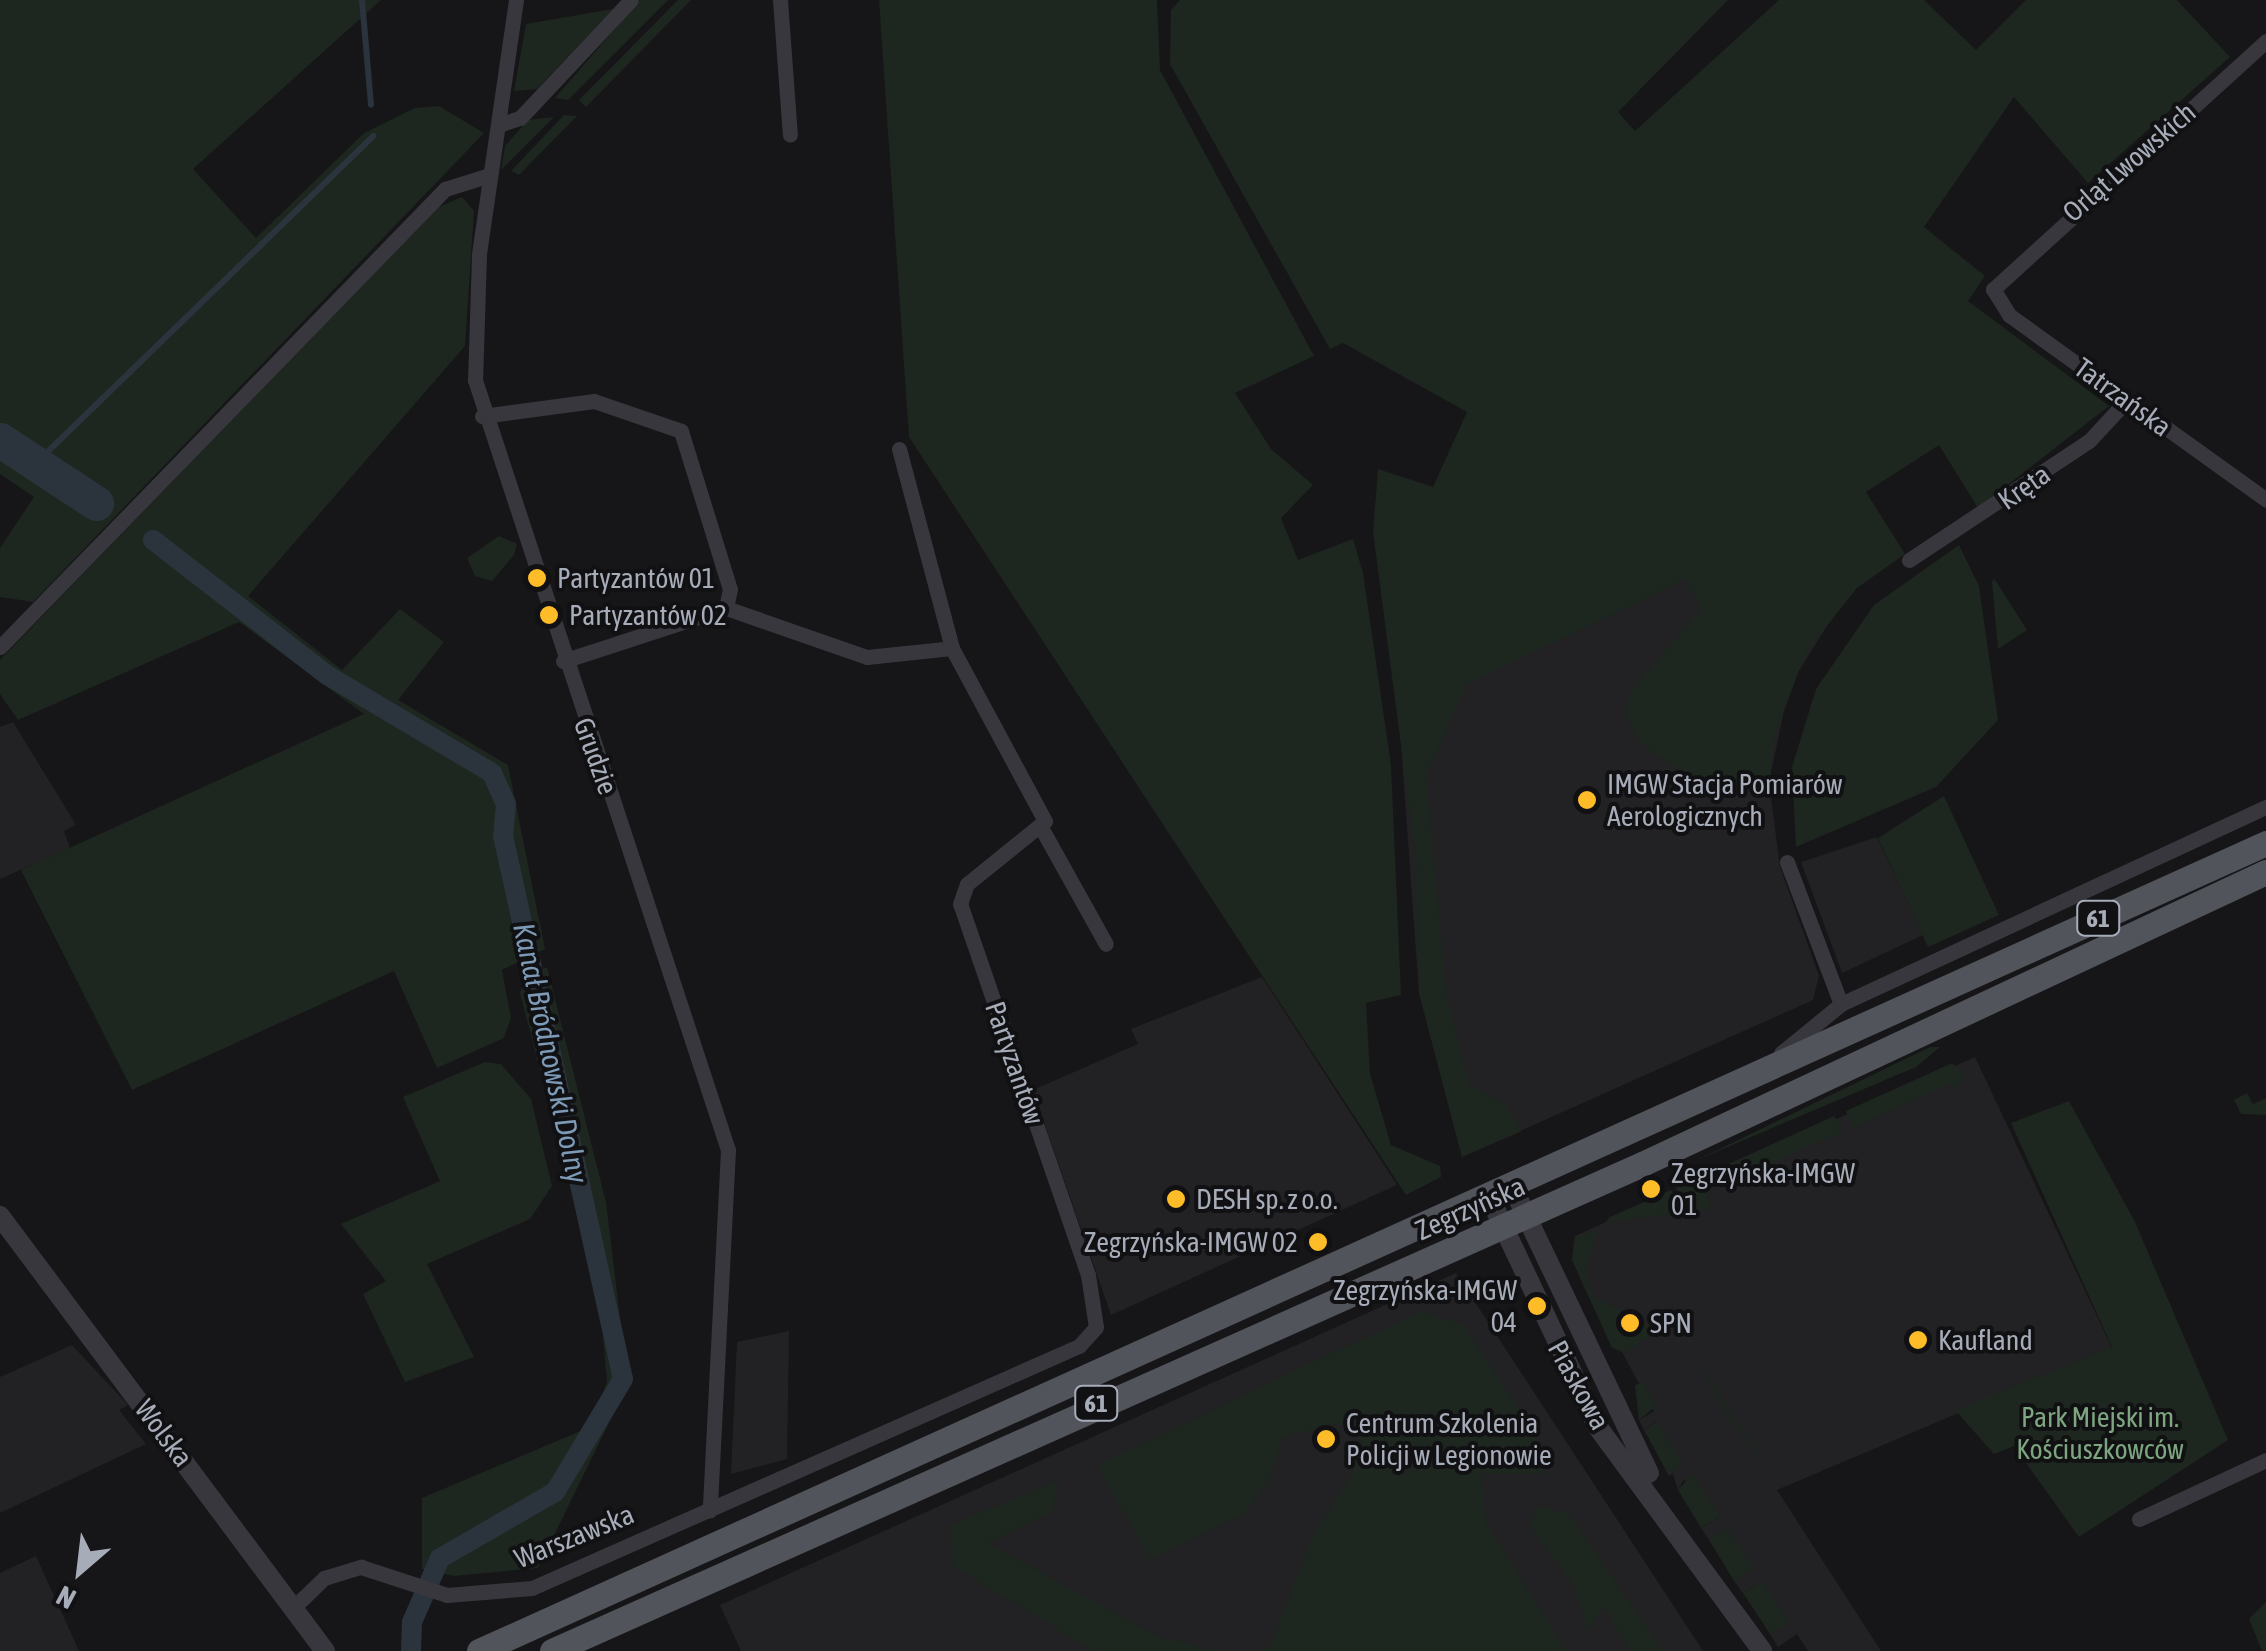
<!DOCTYPE html>
<meta charset="utf-8">
<style>
body{margin:0}
#map{position:relative;width:2266px;height:1651px;overflow:hidden;background:#161618;font-family:"Asap Condensed",sans-serif}
div>[style]{position:absolute}
.built>*{inset:0;background:#222225}
.green>*{inset:0;background:#1d261f}
.stream>*{height:6px;margin:-3px;padding:0 3px;transform-origin:3px;border-radius:3px;background:#2b343d}
.canal>*{height:20px;margin:-10px;padding:0 10px;transform-origin:10px;border-radius:10px;background:#2b343d}
.river>*{height:35px;margin:-17.5px;padding:0 17.5px;transform-origin:17.5px;border-radius:17.5px;background:#2b343d}
.minor>*{height:15px;margin:-7.5px;padding:0 7.5px;transform-origin:7.5px;border-radius:7.5px;background:#37373d}
.tertiary>*{height:20px;margin:-10px;padding:0 10px;transform-origin:10px;border-radius:10px;background:#37373d}
.primary>*{height:25px;margin:-12.5px;padding:0 12.5px;transform-origin:12.5px;border-radius:12.5px;background:#52545c}
.dots>*{width:28px;height:28px;translate:-50% -50%;box-sizing:border-box;border:5px solid #111113;border-radius:50%}
span{translate:-50% -50%;white-space:nowrap;text-align:center;line-height:1.15;-webkit-text-stroke:8px #111113;paint-order:stroke}
.shield-label span{padding:2px 8px;background:#111113;border:2px solid;border-radius:8px;-webkit-text-stroke-width:0}
.shield-label{font-size:25px;color:#a7acb9;font-weight:700}
.street-label{font-size:28px;color:#a7acb9}
.poi-label{font-size:28px;color:#a7acb9}
.left{translate:0 -50%;text-align:left}
.right{translate:-100% -50%;text-align:right}
.park-label{font-size:28px;color:#7da580}
.water-label{font-size:30px;color:#7c99b6;font-style:italic}
.north{position:absolute;left:30px;top:1521px;width:100px;height:100px;-webkit-text-stroke:8px #111113;paint-order:stroke;rotate:208deg;font-size:28px;font-weight:700;line-height:40px;text-align:center;color:#a7acb9}
.north::after{content:'';display:block;margin:auto;width:35px;height:45px;background:#a7acb9;clip-path:polygon(50% 0,100% 100%,50% 72%,0 100%)}
</style>
<div id="map">
<div class="built">
<i style="clip-path:polygon(1581px 450px,1835px 613px,1789px 687px,1769px 782px,1780px 867px,1819px 976px,1813px 1000px,1462px 1157px,1419px 993px,1397px 689px)"></i>
<i style="clip-path:polygon(13px 722px,76px 825px,64px 831px,70px 848px,0 879px,0 727px)"></i>
<i style="clip-path:polygon(1877px 837px,1923px 935px,1842px 973px,1801px 862px)"></i>
<i style="clip-path:polygon(1262px 977px,1397px 1185px,1111px 1315px,1033px 1090px,1138px 1044px,1131px 1029px)"></i>
<i style="clip-path:polygon(1975px 1057px,2112px 1348px,1777px 1490px,1881px 1651px,1808px 1651px,1797px 1634px,1778px 1647px,1770px 1634px,1788px 1621px,1762px 1581px,1743px 1593px,1734px 1581px,1753px 1568px,1727px 1528px,1709px 1540px,1701px 1528px,1719px 1517px,1684px 1479px,1678px 1490px,1656px 1421px,1644px 1430px,1639px 1420px,1654px 1411px,1572px 1260px,1575px 1236px)"></i>
<i style="clip-path:polygon(1456px 1273px,1703px 1651px,741px 1651px,720px 1605px)"></i>
<i style="clip-path:polygon(789px 1331px,787px 1459px,731px 1474px,737px 1342px)"></i>
<i style="clip-path:polygon(72px 1345px,128px 1405px,119px 1410px,146px 1444px,0 1513px,0 1377px)"></i>
<i style="clip-path:polygon(36px 1556px,79px 1651px,0 1651px,0 1573px)"></i>
</div>
<div class="green">
<i style="clip-path:polygon(0 0,381px 0,193px 169px,256px 238px,364px 133px,415px 108px,439px 106px,484px 133px,33px 602px,0 597px,0 548px,34px 497px,0 474px)"></i>
<i style="clip-path:polygon(640px 0,668px 0,568px 100px,555px 98px)"></i>
<i style="clip-path:polygon(678px 0,691px 0,586px 107px,579px 100px)"></i>
<i style="clip-path:polygon(879px 0,1157px 0,1160px 70px,1314px 356px,1235px 393px,1271px 449px,1313px 485px,1281px 518px,1298px 560px,1353px 539px,1363px 573px,1391px 765px,1401px 995px,1366px 1003px,1370px 1074px,1391px 1145px,1440px 1166px,1441px 1177px,1406px 1195px,909px 437px)"></i>
<i style="clip-path:polygon(1180px 0,1728px 0,1618px 112px,1635px 131px,1779px 0,1924px 0,1976px 50px,2026px 0,2177px 0,2230px 57px,2088px 183px,2014px 97px,1924px 227px,1985px 276px,1968px 301px,2109px 406px,1978px 508px,1939px 445px,1866px 492px,1905px 554px,1857px 588px,1806px 652px,1774px 737px,1769px 789px,1688px 777px,1639px 742px,1624px 713px,1633px 689px,1701px 609px,1684px 579px,1467px 685px,1426px 775px,1446px 991px,1469px 1085px,1504px 1103px,1522px 1131px,1462px 1157px,1419px 993px,1416px 859px,1373px 532px,1378px 469px,1433px 487px,1467px 412px,1343px 343px,1330px 349px,1170px 64px,1171px 10px)"></i>
<i style="clip-path:polygon(613px 9px,537px 89px,514px 91px,526px 24px)"></i>
<i style="clip-path:polygon(564px 115px,577px 116px,519px 175px,511px 171px)"></i>
<i style="clip-path:polygon(554px 117px,501px 170px,505px 146px,528px 120px)"></i>
<i style="clip-path:polygon(462px 197px,474px 211px,465px 346px,248px 596px,342px 670px,400px 609px,444px 642px,398px 700px,508px 765px,545px 949px,502px 970px,511px 1018px,504px 1038px,437px 1068px,394px 971px,132px 1090px,21px 870px,364px 714px,239px 622px,18px 720px,0 694px,0 660px,436px 208px)"></i>
<i style="clip-path:polygon(499px 536px,517px 544px,514px 555px,492px 581px,475px 576px,467px 558px)"></i>
<i style="clip-path:polygon(1959px 545px,1979px 586px,1998px 720px,1936px 787px,1796px 847px,1792px 767px,1816px 689px,1874px 605px)"></i>
<i style="clip-path:polygon(1994px 578px,2027px 630px,1998px 649px,1992px 582px)"></i>
<i style="clip-path:polygon(1944px 796px,1999px 915px,1928px 947px,1878px 838px)"></i>
<i style="clip-path:polygon(547px 967px,606px 1202px,628px 1384px,538px 1568px,454px 1576px,422px 1569px,422px 1498px,590px 1427px,607px 1382px,600px 1302px,520px 993px,526px 975px)"></i>
<i style="clip-path:polygon(1930px 1047px,1940px 1047px,1916px 1067px,1697px 1160px)"></i>
<i style="clip-path:polygon(485px 1062px,501px 1064px,531px 1099px,552px 1186px,530px 1219px,427px 1264px,474px 1357px,405px 1382px,363px 1294px,386px 1281px,341px 1224px,440px 1181px,403px 1097px)"></i>
<i style="clip-path:polygon(1952px 1063px,1965px 1077px,1955px 1091px,1951px 1084px,1852px 1128px,1846px 1111px)"></i>
<i style="clip-path:polygon(2247px 1093px,2253px 1104px,2266px 1098px,2266px 1115px,2241px 1114px,2234px 1100px)"></i>
<i style="clip-path:polygon(2069px 1101px,2135px 1222px,2228px 1440px,2079px 1537px,2014px 1446px,1994px 1454px,1955px 1410px,2112px 1347px,2011px 1123px)"></i>
<i style="clip-path:polygon(1834px 1116px,1844px 1131px,1706px 1192px,1711px 1206px,1689px 1216px,1676px 1188px)"></i>
<i style="clip-path:polygon(1671px 1190px,1681px 1212px,1605px 1223px,1610px 1217px)"></i>
<i style="clip-path:polygon(1598px 1231px,1586px 1269px,1592px 1296px,1628px 1314px,1625px 1324px,1650px 1324px,1649px 1337px,1625px 1353px,1612px 1348px,1572px 1260px,1575px 1236px)"></i>
<i style="clip-path:polygon(1421px 1311px,1464px 1325px,1533px 1431px,1545px 1474px,1481px 1474px,1486px 1522px,1566px 1651px,1256px 1651px,1270px 1647px,1314px 1533px,1353px 1473px,1366px 1417px,1282px 1437px,1270px 1480px,1244px 1514px,1150px 1559px,1097px 1465px)"></i>
<i style="clip-path:polygon(1694px 1356px,1738px 1424px,1780px 1488px,1722px 1408px)"></i>
<i style="clip-path:polygon(1643px 1383px,1656px 1406px,1639px 1420px,1635px 1385px)"></i>
<i style="clip-path:polygon(1657px 1421px,1683px 1463px,1669px 1476px,1644px 1430px)"></i>
<i style="clip-path:polygon(1692px 1474px,1720px 1516px,1701px 1528px,1678px 1490px)"></i>
<i style="clip-path:polygon(1058px 1480px,1053px 1511px,987px 1543px,1160px 1637px,1220px 1651px,1094px 1651px,953px 1566px,951px 1525px)"></i>
<i style="clip-path:polygon(1538px 1506px,1569px 1514px,1663px 1651px,1630px 1651px,1604px 1606px,1588px 1631px,1572px 1583px,1529px 1526px)"></i>
<i style="clip-path:polygon(1727px 1527px,1754px 1568px,1734px 1581px,1709px 1540px)"></i>
<i style="clip-path:polygon(1762px 1581px,1789px 1622px,1770px 1634px,1743px 1593px)"></i>
<i style="clip-path:polygon(2266px 1602px,2266px 1651px,2262px 1651px,2249px 1619px)"></i>
</div>
<div class="stream">
<i style="left:362px;top:0;width:105px;rotate:85.1deg"></i>
<i style="left:36px;top:463px;width:470px;rotate:-44.1deg"></i>
</div>
<div class="canal">
<i style="left:153px;top:540px;width:220px;rotate:37.8deg"></i>
<i style="left:327px;top:675px;width:192px;rotate:30.7deg"></i>
<i style="left:492px;top:773px;width:34px;rotate:66deg"></i>
<i style="left:506px;top:804px;width:32px;rotate:95deg"></i>
<i style="left:503px;top:836px;width:556px;rotate:77.54deg"></i>
<i style="left:623px;top:1379px;width:132px;rotate:121deg"></i>
<i style="left:555px;top:1492px;width:133px;rotate:150.1deg"></i>
<i style="left:440px;top:1558px;width:70px;rotate:113.6deg"></i>
<i style="left:412px;top:1622px;width:29px;rotate:92deg"></i>
</div>
<div class="river">
<i style="left:0;top:440px;width:115px;rotate:33.3deg"></i>
</div>
<div class="minor">
<i style="left:516px;top:0;width:258px;rotate:98.3deg"></i>
<i style="left:479px;top:255px;width:125px;rotate:91.8deg"></i>
<i style="left:475px;top:380px;width:810px;rotate:71.81deg"></i>
<i style="left:728px;top:1150px;width:361px;rotate:92.9deg"></i>
<i style="left:780px;top:0;width:135px;rotate:85.8deg"></i>
<i style="left:2266px;top:41px;width:369px;rotate:137.7deg"></i>
<i style="left:1993px;top:289px;width:31px;rotate:58deg"></i>
<i style="left:2009px;top:315px;width:317px;rotate:35.7deg"></i>
<i style="left:498px;top:125px;width:23px;rotate:-18deg"></i>
<i style="left:520px;top:118px;width:162px;rotate:-46.8deg"></i>
<i style="left:482px;top:416px;width:113px;rotate:-7.6deg"></i>
<i style="left:594px;top:401px;width:92px;rotate:19deg"></i>
<i style="left:681px;top:431px;width:165px;rotate:72.8deg"></i>
<i style="left:730px;top:589px;width:19px;rotate:102deg"></i>
<i style="left:1909px;top:560px;width:216px;rotate:-33.5deg"></i>
<i style="left:2089px;top:441px;width:56px;rotate:-47.2deg"></i>
<i style="left:0;top:647px;width:639px;rotate:-45.82deg"></i>
<i style="left:445px;top:189px;width:47px;rotate:-17.3deg"></i>
<i style="left:563px;top:661px;width:171px;rotate:-18deg"></i>
<i style="left:726px;top:608px;width:149px;rotate:19.2deg"></i>
<i style="left:867px;top:657px;width:85px;rotate:-6deg"></i>
<i style="left:1043px;top:831px;width:129px;rotate:60.9deg"></i>
<i style="left:1787px;top:862px;width:152px;rotate:69.2deg"></i>
<i style="left:1781px;top:1053px;width:77px;rotate:-39.2deg"></i>
<i style="left:1841px;top:1004px;width:468px;rotate:-24.9deg"></i>
<i style="left:2139px;top:1519px;width:140px;rotate:-24.9deg"></i>
<i style="left:294px;top:1607px;width:42px;rotate:-44deg"></i>
<i style="left:324px;top:1578px;width:39px;rotate:-17deg"></i>
<i style="left:361px;top:1567px;width:90px;rotate:18deg"></i>
<i style="left:447px;top:1595px;width:85px;rotate:-4.7deg"></i>
<i style="left:532px;top:1588px;width:598px;rotate:-23.87deg"></i>
<i style="left:1079px;top:1346px;width:25px;rotate:-48deg"></i>
<i style="left:1096px;top:1327px;width:53px;rotate:-98.7deg"></i>
<i style="left:1088px;top:1275px;width:392px;rotate:-109deg"></i>
<i style="left:960px;top:904px;width:21px;rotate:-71deg"></i>
<i style="left:967px;top:884px;width:100px;rotate:-38.9deg"></i>
<i style="left:1045px;top:821px;width:196px;rotate:-118.3deg"></i>
<i style="left:952px;top:648px;width:206px;rotate:-104.9deg"></i>
</div>
<div class="tertiary">
<i style="left:1512px;top:1186px;width:318px;rotate:64.5deg"></i>
<i style="left:1489px;top:1196px;width:254px;rotate:64.8deg"></i>
<i style="left:1597px;top:1426px;width:279px;rotate:53.7deg"></i>
<i style="left:0;top:1216px;width:543px;rotate:53.24deg"></i>
</div>
<div class="primary">
<i style="left:479px;top:1651px;width:1961px;rotate:-24.33deg"></i>
<i style="left:552px;top:1651px;width:1194px;rotate:-24.07deg"></i>
<i style="left:1642px;top:1164px;width:689px;rotate:-25.08deg"></i>
</div>
<div class="dots">
<i style="left:537px;top:578px;background:#febd28"></i>
<i style="left:549px;top:615px;background:#febd28"></i>
<i style="left:1587px;top:800px;background:#febd28"></i>
<i style="left:1651px;top:1189px;background:#febd28"></i>
<i style="left:1176px;top:1199px;background:#febd28"></i>
<i style="left:1318px;top:1242px;background:#febd28"></i>
<i style="left:1537px;top:1306px;background:#febd28"></i>
<i style="left:1630px;top:1323px;background:#febd28"></i>
<i style="left:1918px;top:1340px;background:#febd28"></i>
<i style="left:1326px;top:1439px;background:#febd28"></i>
</div>
<div class="shield-label">
<span style="left:2098px;top:918px">61</span>
<span style="left:1096px;top:1403px">61</span>
</div>
<div class="street-label">
<span style="left:2129px;top:162px;rotate:-41deg">Orląt Lwowskich</span>
<span style="left:2123px;top:397px;rotate:36deg">Tatrzańska</span>
<span style="left:2024px;top:487px;rotate:-35deg">Kręta</span>
<span style="left:596px;top:756px;rotate:70deg">Grudzie</span>
<span style="left:1015px;top:1063px;rotate:71deg">Partyzantów</span>
<span style="left:1470px;top:1208px;rotate:-24deg">Zegrzyńska</span>
<span style="left:1579px;top:1385px;rotate:61deg">Piaskowa</span>
<span style="left:164px;top:1433px;rotate:53deg">Wolska</span>
<span style="left:574px;top:1536px;rotate:-22deg">Warszawska</span>
</div>
<div class="poi-label">
<span class="left" style="left:557px;top:578px">Partyzantów 01</span>
<span class="left" style="left:569px;top:615px">Partyzantów 02</span>
<span class="left" style="left:1607px;top:800px">IMGW Stacja Pomiarów<br>Aerologicznych</span>
<span class="left" style="left:1671px;top:1189px">Zegrzyńska-IMGW<br>01</span>
<span class="left" style="left:1196px;top:1199px">DESH sp. z o.o.</span>
<span class="right" style="left:1298px;top:1242px">Zegrzyńska-IMGW 02</span>
<span class="right" style="left:1517px;top:1306px">Zegrzyńska-IMGW<br>04</span>
<span class="left" style="left:1650px;top:1323px">SPN</span>
<span class="left" style="left:1938px;top:1340px">Kaufland</span>
<span class="left" style="left:1346px;top:1439px">Centrum Szkolenia<br>Policji w Legionowie</span>
</div>
<div class="park-label">
<span style="left:2100px;top:1433px">Park Miejski im.<br>Kościuszkowców</span>
</div>
<div class="water-label">
<span style="left:551px;top:1053px;rotate:78deg">Kanał Bródnowski Dolny</span>
</div>
<div class="north">N</div>
</div>
